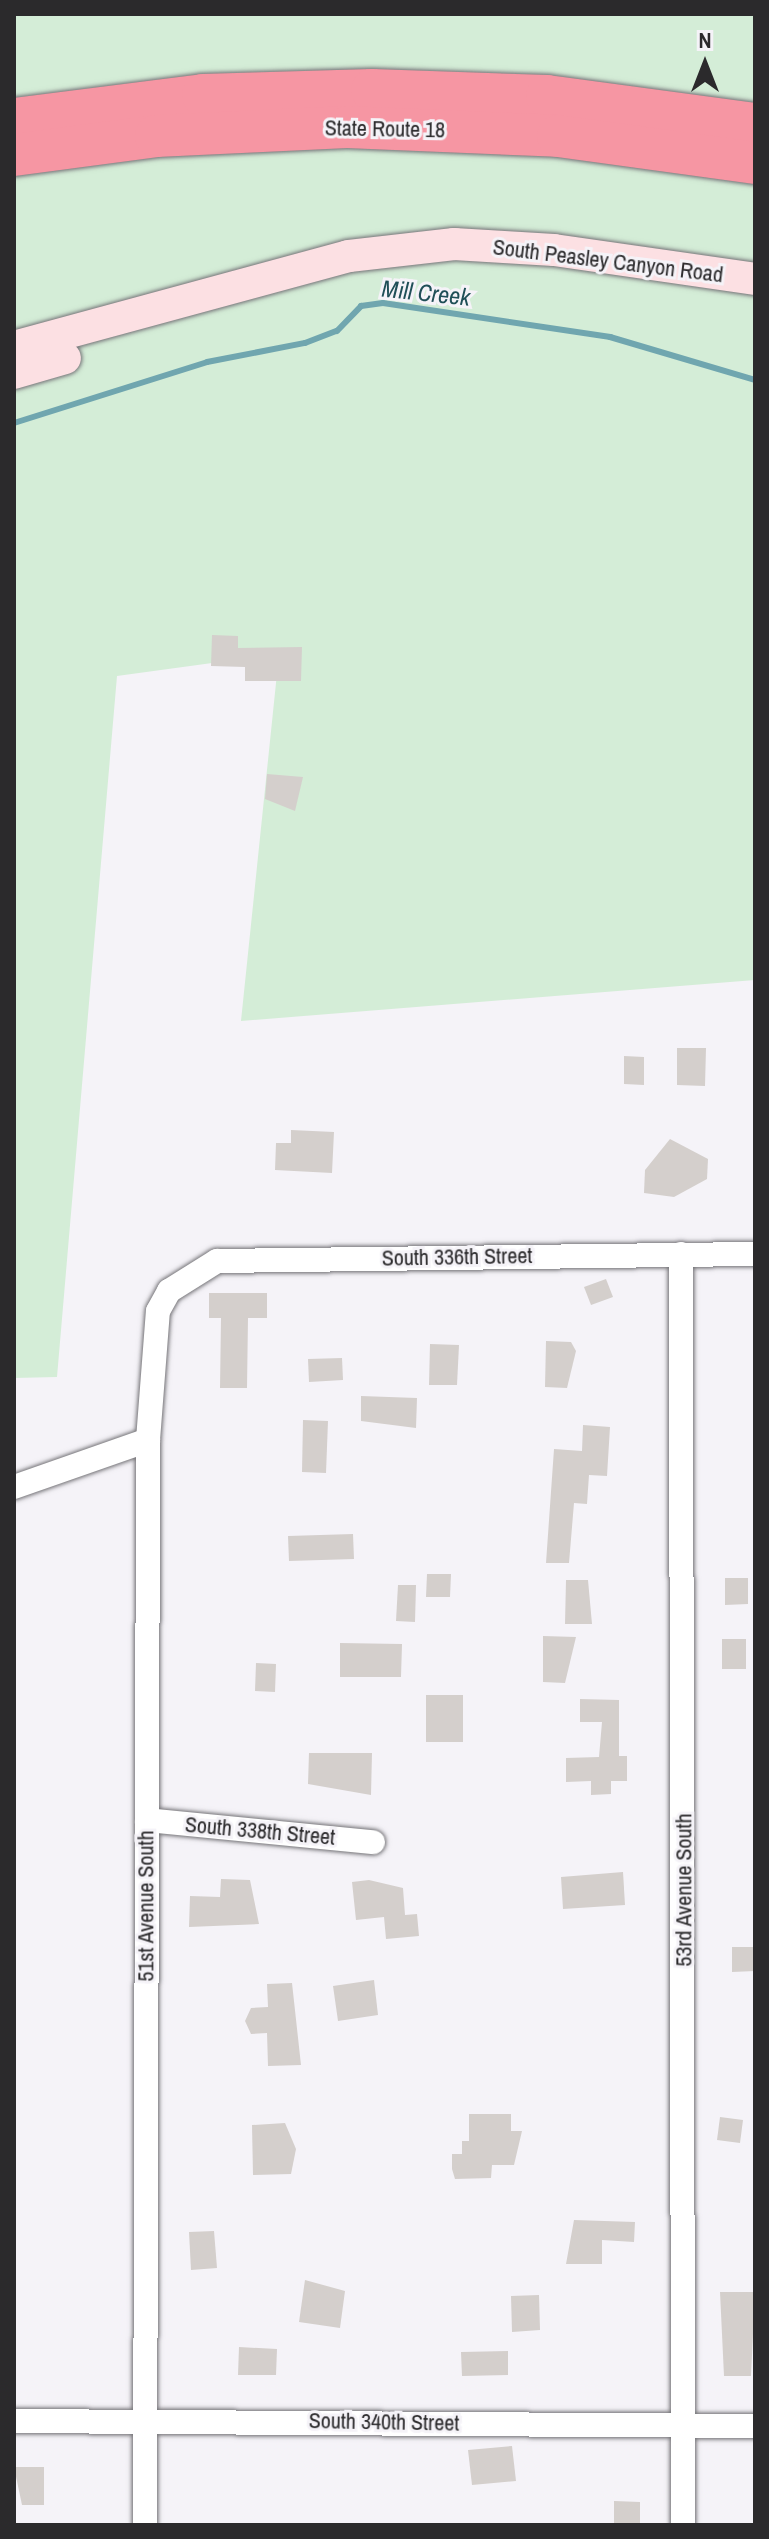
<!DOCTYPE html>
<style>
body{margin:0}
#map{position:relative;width:769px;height:2539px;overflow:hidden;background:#f5f3f8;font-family:"Archivo Narrow",sans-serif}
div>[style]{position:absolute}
.green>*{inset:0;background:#d4edd7}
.stream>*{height:6px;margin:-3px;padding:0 3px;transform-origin:3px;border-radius:3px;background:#70a6af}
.building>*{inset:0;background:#d4cfcc}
.roads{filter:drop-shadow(0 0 2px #767579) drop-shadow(0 0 2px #767579)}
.minor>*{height:24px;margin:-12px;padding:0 12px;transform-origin:12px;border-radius:12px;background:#fff}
.secondary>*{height:32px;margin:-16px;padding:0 16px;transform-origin:16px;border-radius:16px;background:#fce0e3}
.motorway>*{height:42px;margin:-21px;padding:0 21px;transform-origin:21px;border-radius:21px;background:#f696a3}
span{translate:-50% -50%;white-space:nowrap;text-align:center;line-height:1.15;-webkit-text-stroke:6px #f5f3f8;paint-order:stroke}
.street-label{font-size:22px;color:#2b2a2c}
.water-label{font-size:24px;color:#1f4f57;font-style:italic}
.frame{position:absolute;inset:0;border:16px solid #2b2a2c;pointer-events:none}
.north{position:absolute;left:665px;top:24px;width:80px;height:80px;-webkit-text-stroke:6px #f5f3f8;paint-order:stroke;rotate:0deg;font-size:22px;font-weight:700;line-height:32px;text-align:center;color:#2b2a2c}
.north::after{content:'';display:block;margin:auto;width:28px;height:36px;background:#2b2a2c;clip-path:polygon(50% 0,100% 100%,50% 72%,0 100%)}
</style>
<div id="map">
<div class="green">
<i style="clip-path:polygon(14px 14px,755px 14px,755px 980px,241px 1021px,279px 654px,117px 676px,57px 1377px,14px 1378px)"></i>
</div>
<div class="stream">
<i style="left:14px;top:423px;width:202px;rotate:-17.5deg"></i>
<i style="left:207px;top:362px;width:100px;rotate:-11deg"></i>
<i style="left:305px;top:343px;width:34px;rotate:-21deg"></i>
<i style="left:337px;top:331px;width:35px;rotate:-46deg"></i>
<i style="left:361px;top:306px;width:22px;rotate:-8deg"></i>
<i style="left:383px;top:303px;width:230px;rotate:8.5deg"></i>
<i style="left:610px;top:337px;width:151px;rotate:16.5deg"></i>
</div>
<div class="building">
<i style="clip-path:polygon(212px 635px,238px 636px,238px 648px,302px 647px,301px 681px,245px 681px,245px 667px,211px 666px)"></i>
<i style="clip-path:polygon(267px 774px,303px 777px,295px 811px,265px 799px)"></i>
<i style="clip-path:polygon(677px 1048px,706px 1048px,705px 1086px,677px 1085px)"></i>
<i style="clip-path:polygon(624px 1056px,644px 1057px,644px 1085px,624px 1084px)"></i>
<i style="clip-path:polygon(291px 1130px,334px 1132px,332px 1173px,275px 1170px,276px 1143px,291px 1143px)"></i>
<i style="clip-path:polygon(670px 1139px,708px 1159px,707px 1179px,674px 1197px,644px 1193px,645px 1170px)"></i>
<i style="clip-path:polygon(606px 1279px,613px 1297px,591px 1305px,584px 1287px)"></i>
<i style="clip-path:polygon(209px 1293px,267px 1293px,267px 1318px,248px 1318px,247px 1388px,220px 1388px,221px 1318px,209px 1318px)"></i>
<i style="clip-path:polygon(546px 1341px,571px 1342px,576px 1351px,567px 1388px,545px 1387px)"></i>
<i style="clip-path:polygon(430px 1344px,459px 1345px,457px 1385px,429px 1385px)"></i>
<i style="clip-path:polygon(342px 1358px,343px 1380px,309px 1382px,308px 1359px)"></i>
<i style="clip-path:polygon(361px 1396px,417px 1398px,416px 1428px,361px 1421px)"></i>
<i style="clip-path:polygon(303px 1420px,328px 1421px,326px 1473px,302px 1472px)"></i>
<i style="clip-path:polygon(583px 1425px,610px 1427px,607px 1476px,589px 1475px,587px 1504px,574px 1503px,569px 1563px,546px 1563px,554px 1449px,582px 1451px)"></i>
<i style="clip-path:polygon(353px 1534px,354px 1559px,289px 1561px,288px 1536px)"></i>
<i style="clip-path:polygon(427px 1574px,451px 1574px,450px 1597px,426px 1597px)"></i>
<i style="clip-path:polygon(725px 1578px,748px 1578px,748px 1604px,725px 1605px)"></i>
<i style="clip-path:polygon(566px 1580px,588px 1580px,592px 1624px,565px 1624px)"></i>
<i style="clip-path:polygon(398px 1585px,416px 1585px,415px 1622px,396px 1621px)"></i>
<i style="clip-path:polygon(543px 1636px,576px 1637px,565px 1683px,543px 1682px)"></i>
<i style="clip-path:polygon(722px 1639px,746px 1639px,746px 1669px,722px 1669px)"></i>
<i style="clip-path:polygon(340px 1643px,402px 1644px,401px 1677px,340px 1677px)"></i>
<i style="clip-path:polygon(256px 1663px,276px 1664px,275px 1692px,255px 1691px)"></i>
<i style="clip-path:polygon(426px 1695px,463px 1695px,463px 1742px,426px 1742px)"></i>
<i style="clip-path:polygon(580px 1699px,619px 1700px,619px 1756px,627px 1756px,627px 1781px,611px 1781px,611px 1794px,591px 1795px,591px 1781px,566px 1782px,566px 1758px,599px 1757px,602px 1722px,580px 1722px)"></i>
<i style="clip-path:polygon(309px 1753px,372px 1753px,371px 1795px,308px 1784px)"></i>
<i style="clip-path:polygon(623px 1872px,625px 1905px,563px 1909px,561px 1877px)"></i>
<i style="clip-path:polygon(221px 1879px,250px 1880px,259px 1924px,189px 1927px,190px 1896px,220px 1897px)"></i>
<i style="clip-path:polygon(369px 1880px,403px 1888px,405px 1915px,417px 1914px,419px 1936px,386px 1939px,384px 1917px,356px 1920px,352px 1882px)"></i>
<i style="clip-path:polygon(732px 1947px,755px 1947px,755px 1971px,732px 1972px)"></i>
<i style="clip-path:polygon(374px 1980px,378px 2015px,338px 2021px,333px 1986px)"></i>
<i style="clip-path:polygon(292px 1983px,301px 2065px,268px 2066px,267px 2033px,251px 2034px,245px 2021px,251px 2008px,268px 2007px,267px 1984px)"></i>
<i style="clip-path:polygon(469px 2114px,511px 2114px,511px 2131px,522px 2131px,514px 2165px,492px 2165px,491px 2178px,455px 2179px,452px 2169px,452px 2154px,462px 2154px,462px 2141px,469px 2141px)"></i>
<i style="clip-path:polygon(720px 2117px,743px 2120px,740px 2143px,717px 2140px)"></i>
<i style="clip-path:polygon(285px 2123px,296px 2149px,291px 2174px,253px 2175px,252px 2125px)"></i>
<i style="clip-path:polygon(574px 2220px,635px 2222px,634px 2242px,602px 2240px,602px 2264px,566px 2264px)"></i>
<i style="clip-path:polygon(214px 2231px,217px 2268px,191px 2270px,189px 2232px)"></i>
<i style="clip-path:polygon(305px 2280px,345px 2291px,340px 2328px,299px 2322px)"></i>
<i style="clip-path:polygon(720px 2292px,755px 2292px,751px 2376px,724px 2376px)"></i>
<i style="clip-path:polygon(539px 2295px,540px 2330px,512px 2332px,511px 2296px)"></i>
<i style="clip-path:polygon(239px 2347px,277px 2349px,276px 2375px,238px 2375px)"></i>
<i style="clip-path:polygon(508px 2351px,508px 2375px,462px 2376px,461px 2352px)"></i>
<i style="clip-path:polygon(512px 2446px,516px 2481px,472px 2485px,468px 2450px)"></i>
<i style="clip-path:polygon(14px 2467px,44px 2467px,44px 2505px,22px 2505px)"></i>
<i style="clip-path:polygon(614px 2501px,640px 2502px,640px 2525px,614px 2525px)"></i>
</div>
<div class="roads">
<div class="minor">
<i style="left:681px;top:1254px;width:1271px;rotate:89.91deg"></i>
<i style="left:14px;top:1487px;width:142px;rotate:-19.3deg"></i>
<i style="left:147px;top:1820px;width:227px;rotate:5.6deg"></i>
<i style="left:14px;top:2421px;width:741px;rotate:0.39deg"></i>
<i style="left:145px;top:2525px;width:1085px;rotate:-89.84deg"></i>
<i style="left:148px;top:1440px;width:129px;rotate:-85.6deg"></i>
<i style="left:158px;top:1311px;width:23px;rotate:-61deg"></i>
<i style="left:169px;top:1291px;width:57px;rotate:-32deg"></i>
<i style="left:217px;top:1261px;width:538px;rotate:-0.75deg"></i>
</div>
<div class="secondary">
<i style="left:14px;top:347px;width:347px;rotate:-15.2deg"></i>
<i style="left:349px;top:256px;width:106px;rotate:-6.5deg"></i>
<i style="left:454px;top:244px;width:100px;rotate:3.4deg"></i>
<i style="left:554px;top:250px;width:203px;rotate:8.2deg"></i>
<i style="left:14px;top:373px;width:53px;rotate:-16.4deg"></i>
</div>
<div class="motorway">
<i style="left:14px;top:119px;width:191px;rotate:-7.2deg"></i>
<i style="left:203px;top:95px;width:169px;rotate:-1.7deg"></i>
<i style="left:372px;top:90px;width:175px;rotate:2deg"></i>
<i style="left:547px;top:96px;width:210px;rotate:7.7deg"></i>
<i style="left:14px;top:155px;width:143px;rotate:-7.6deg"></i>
<i style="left:156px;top:136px;width:191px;rotate:-2.7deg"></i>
<i style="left:347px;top:127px;width:211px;rotate:2.4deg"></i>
<i style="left:558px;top:136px;width:199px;rotate:7.8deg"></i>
</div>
</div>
<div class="street-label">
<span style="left:385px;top:129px;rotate:1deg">State Route 18</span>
<span style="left:608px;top:261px;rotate:7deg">South Peasley Canyon Road</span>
<span style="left:457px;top:1257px;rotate:-1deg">South 336th Street</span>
<span style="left:260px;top:1831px;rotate:5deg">South 338th Street</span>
<span style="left:684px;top:1890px;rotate:-90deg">53rd Avenue South</span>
<span style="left:146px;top:1906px;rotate:-90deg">51st Avenue South</span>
<span style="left:384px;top:2422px;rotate:1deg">South 340th Street</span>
</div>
<div class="water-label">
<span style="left:426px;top:293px;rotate:6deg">Mill Creek</span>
</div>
<div class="frame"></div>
<div class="north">N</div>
</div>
